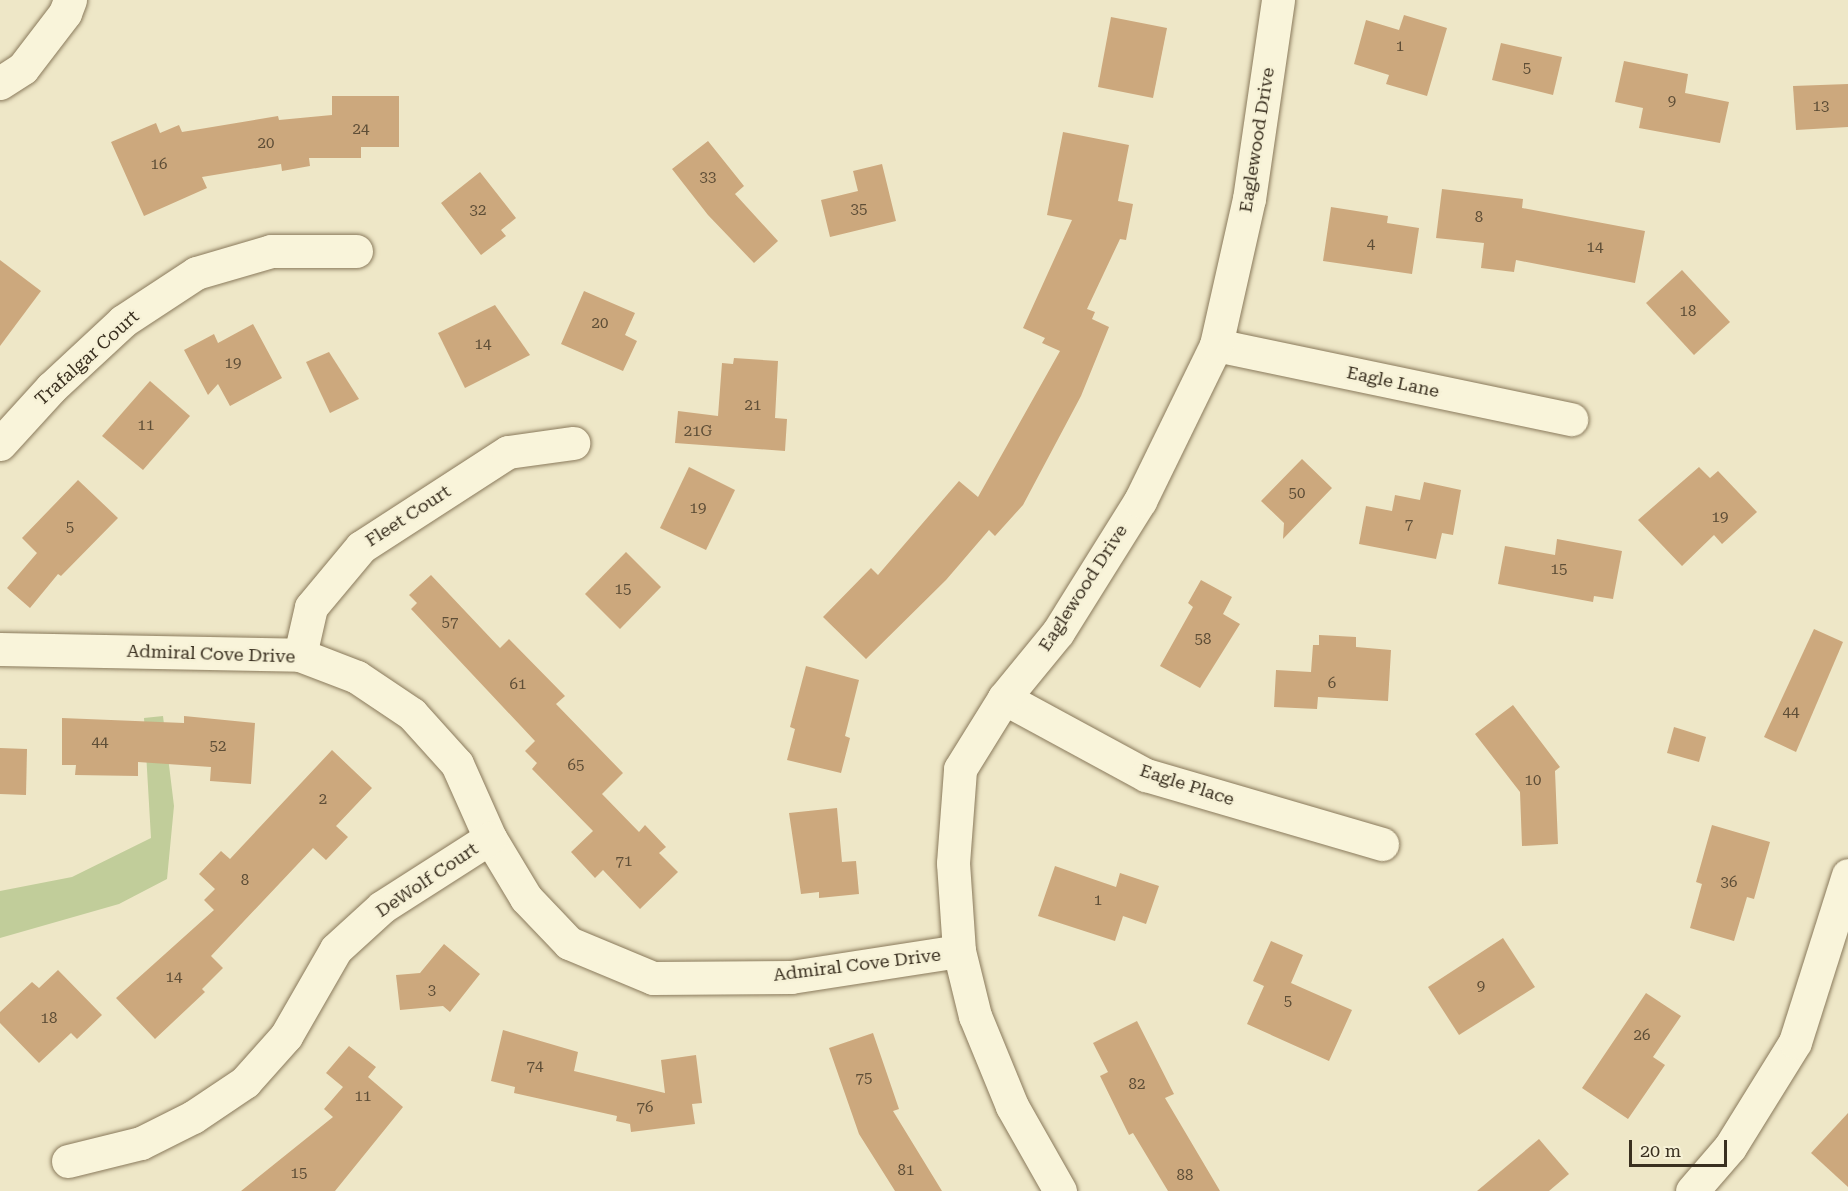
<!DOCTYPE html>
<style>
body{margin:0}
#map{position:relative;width:1848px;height:1191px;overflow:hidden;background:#eee7c7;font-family:"Roboto Serif",serif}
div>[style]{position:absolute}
.green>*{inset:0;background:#c1cd9a}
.building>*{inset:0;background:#cca87d}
.roads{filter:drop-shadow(0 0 2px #8a7a5c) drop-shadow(0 0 2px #8a7a5c)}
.minor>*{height:33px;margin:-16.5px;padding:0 16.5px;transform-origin:16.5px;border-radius:16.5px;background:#f9f4da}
span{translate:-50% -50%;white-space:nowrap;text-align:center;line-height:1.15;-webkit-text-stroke:4.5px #f6f1d6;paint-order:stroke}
.number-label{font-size:15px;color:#5e4e37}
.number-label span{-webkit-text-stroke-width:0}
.street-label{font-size:18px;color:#3a3020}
.scale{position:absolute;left:1629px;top:1140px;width:98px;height:27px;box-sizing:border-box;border:3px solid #3a3020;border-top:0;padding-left:8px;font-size:18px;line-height:21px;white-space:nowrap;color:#3a3020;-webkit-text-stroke:4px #f6f1d6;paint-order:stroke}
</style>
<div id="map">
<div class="green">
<i style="clip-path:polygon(163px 716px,174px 806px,167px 879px,119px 904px,0 938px,0 891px,72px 877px,151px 838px,144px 718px)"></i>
</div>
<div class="building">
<i style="clip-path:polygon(1404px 15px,1447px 28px,1427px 96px,1386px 84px,1389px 75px,1354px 64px,1366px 20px,1399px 30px)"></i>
<i style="clip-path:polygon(1111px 17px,1167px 28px,1153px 98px,1098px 87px)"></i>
<i style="clip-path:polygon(1501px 43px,1562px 57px,1553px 95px,1492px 80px)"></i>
<i style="clip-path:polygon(1624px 61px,1688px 74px,1685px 93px,1729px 102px,1720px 143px,1639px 128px,1643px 108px,1615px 102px)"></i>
<i style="clip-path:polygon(1848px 84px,1848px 127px,1796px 130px,1793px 86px)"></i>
<i style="clip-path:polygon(332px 96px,399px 96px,399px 147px,361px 147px,361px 158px,309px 158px,310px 166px,282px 171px,281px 164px,202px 177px,207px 188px,144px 216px,111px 142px,156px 123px,160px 133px,179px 125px,182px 132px,278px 116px,279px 120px,332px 115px)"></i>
<i style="clip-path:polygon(1063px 132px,1129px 145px,1118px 201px,1133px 204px,1126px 240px,1120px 239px,1087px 309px,1095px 312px,1092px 319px,1109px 327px,1081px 396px,1023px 505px,995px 536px,989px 530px,946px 580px,866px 659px,823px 617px,871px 568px,878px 575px,959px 481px,978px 497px,1060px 351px,1042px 343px,1045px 338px,1023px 328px,1072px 220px,1047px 215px)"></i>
<i style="clip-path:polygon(708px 141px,744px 186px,735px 194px,778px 241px,754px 263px,708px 215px,672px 169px)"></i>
<i style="clip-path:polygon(882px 164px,896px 221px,830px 237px,821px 200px,858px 191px,853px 171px)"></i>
<i style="clip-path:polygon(480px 172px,516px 218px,501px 230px,506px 236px,481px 255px,441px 203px)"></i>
<i style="clip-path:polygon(1442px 189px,1523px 199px,1522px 208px,1645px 231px,1635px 283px,1516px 260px,1514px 272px,1481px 268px,1484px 243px,1436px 238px)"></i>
<i style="clip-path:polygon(1331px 207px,1388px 216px,1387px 223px,1419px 228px,1412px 274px,1323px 261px)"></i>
<i style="clip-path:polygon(0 260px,41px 291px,0 346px)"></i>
<i style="clip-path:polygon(1682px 270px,1730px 322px,1694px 355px,1646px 303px)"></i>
<i style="clip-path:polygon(584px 291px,635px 313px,625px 335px,637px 341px,623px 371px,561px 344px)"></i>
<i style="clip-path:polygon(495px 305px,530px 355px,465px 388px,438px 333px)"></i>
<i style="clip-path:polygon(253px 324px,282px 378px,230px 406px,218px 384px,208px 395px,184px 350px,214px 334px,218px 343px)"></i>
<i style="clip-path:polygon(329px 352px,359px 399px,330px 413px,306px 362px)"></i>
<i style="clip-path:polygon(734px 358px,778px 361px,775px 418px,787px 419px,785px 451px,675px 443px,678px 411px,718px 416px,722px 363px,733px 364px)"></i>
<i style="clip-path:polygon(150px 381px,190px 416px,143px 470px,102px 436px)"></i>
<i style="clip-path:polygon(1302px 459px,1332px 488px,1283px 539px,1284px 523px,1261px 501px)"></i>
<i style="clip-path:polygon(689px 467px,735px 490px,706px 550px,660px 528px)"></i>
<i style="clip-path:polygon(1699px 467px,1710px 478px,1718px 471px,1757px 512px,1722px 544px,1714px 535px,1682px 566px,1638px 520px)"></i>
<i style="clip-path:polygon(78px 480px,118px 518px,61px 576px,58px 574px,30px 608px,7px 588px,37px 553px,22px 538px)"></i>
<i style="clip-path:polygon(1424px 482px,1461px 490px,1453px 535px,1442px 533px,1436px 559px,1359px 544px,1366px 506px,1392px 511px,1395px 495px,1420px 500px)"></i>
<i style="clip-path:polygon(1557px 539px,1622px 551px,1613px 599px,1594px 596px,1593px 602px,1498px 584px,1505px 546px,1555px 555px)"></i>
<i style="clip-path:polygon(626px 552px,661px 587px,620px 629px,585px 594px)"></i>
<i style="clip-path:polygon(431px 575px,500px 648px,509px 639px,565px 696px,556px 704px,623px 773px,602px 794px,639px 832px,645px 825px,666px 847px,659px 853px,678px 872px,640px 909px,603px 870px,595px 878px,571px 852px,593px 831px,532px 769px,537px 763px,525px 751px,535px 741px,411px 609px,417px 603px,409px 595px)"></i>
<i style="clip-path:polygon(1201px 580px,1232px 597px,1223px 614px,1240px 624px,1200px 688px,1160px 666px,1193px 607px,1188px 603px)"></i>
<i style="clip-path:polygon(1814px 629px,1843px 642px,1796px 752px,1764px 737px)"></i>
<i style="clip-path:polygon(1319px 635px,1356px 637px,1356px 647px,1391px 650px,1388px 701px,1318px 697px,1317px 709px,1274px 707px,1276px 670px,1311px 672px,1313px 645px,1319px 645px)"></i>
<i style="clip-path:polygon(806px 666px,859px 680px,845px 736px,850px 738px,841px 773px,787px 760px,795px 729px,790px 727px)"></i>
<i style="clip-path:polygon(1513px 705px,1560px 767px,1555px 771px,1558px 844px,1522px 846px,1520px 792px,1475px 734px)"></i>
<i style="clip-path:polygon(184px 716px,255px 723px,251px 784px,210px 781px,211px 767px,138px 762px,138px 776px,75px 775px,76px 765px,62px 765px,62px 718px,184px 723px)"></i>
<i style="clip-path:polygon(1674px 727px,1706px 737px,1699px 762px,1667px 753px)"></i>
<i style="clip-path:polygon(0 748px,27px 749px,26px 795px,0 794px)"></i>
<i style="clip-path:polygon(332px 750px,372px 788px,336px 826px,348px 837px,326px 860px,313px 848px,211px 956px,223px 968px,202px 989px,205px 992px,155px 1039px,116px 998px,214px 910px,204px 900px,215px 889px,199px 874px,221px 851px,230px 859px)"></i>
<i style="clip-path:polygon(837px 808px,842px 862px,856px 861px,859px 894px,819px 898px,819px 892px,801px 894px,789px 813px)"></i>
<i style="clip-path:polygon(1712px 825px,1770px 842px,1754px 899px,1747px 897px,1734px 941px,1690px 928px,1702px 884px,1696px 882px)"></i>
<i style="clip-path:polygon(1055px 866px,1116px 887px,1120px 873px,1159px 886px,1146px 924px,1123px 916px,1115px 941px,1038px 916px)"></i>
<i style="clip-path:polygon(1503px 938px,1535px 987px,1459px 1035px,1428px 987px)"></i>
<i style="clip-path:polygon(1271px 941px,1303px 955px,1291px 983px,1352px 1010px,1329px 1061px,1247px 1024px,1264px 986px,1253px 981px)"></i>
<i style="clip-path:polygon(444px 944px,480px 974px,450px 1012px,443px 1006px,400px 1010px,396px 975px,420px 973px)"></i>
<i style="clip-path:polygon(58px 970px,102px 1015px,77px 1039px,71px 1033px,39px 1063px,0 1023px,0 1012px,32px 982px,39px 988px)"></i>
<i style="clip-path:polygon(1646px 993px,1681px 1016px,1653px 1057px,1665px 1065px,1628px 1119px,1582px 1088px)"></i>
<i style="clip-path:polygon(1137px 1021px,1174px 1094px,1165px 1098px,1220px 1191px,1168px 1191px,1133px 1133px,1129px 1135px,1100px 1076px,1108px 1072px,1093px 1043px)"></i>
<i style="clip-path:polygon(503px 1030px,578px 1052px,574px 1071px,665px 1093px,661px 1060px,696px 1055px,702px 1103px,692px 1104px,695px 1124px,631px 1132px,630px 1124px,616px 1121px,617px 1116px,514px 1093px,515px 1087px,491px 1081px)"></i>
<i style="clip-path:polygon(873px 1033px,899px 1109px,893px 1111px,942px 1191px,895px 1191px,859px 1134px,829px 1048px)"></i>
<i style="clip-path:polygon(349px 1046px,376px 1067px,368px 1077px,403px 1107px,335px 1191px,241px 1191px,333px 1117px,324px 1109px,343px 1087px,326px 1073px)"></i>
<i style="clip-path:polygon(1848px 1113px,1848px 1187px,1811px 1153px)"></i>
<i style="clip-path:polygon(1539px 1139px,1569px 1174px,1549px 1191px,1477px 1191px)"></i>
</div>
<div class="roads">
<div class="minor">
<i style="left:0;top:83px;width:27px;rotate:-33deg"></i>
<i style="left:23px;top:68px;width:69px;rotate:-52.6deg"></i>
<i style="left:65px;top:13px;width:14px;rotate:-69deg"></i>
<i style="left:1216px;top:345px;width:363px;rotate:11.8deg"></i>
<i style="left:0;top:444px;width:76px;rotate:-47.7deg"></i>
<i style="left:51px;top:388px;width:98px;rotate:-42.9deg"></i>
<i style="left:123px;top:321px;width:87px;rotate:-33.3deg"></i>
<i style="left:196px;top:273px;width:78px;rotate:-16.3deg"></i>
<i style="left:271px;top:251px;width:85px"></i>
<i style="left:0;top:649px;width:300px;rotate:1.1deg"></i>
<i style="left:300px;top:655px;width:61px;rotate:21.1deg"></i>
<i style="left:357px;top:677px;width:66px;rotate:33.9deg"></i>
<i style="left:412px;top:714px;width:67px;rotate:48deg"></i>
<i style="left:457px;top:764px;width:81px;rotate:66deg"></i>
<i style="left:490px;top:838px;width:70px;rotate:59deg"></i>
<i style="left:526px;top:898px;width:62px;rotate:46.3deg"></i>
<i style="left:569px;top:943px;width:91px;rotate:22.6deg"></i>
<i style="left:653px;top:978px;width:138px;rotate:-0.4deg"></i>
<i style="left:791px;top:977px;width:170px;rotate:-8.8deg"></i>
<i style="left:300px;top:655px;width:49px;rotate:-77.1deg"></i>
<i style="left:311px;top:607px;width:78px;rotate:-50.2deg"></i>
<i style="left:361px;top:547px;width:175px;rotate:-32.9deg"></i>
<i style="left:508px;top:452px;width:66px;rotate:-7.9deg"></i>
<i style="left:1004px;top:698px;width:162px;rotate:28.5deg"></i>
<i style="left:1146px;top:775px;width:246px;rotate:16.3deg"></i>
<i style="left:68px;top:1161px;width:75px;rotate:-13.9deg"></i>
<i style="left:141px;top:1143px;width:58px;rotate:-26.6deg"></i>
<i style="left:193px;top:1117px;width:63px;rotate:-33.9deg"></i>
<i style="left:245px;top:1082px;width:62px;rotate:-48.3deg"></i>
<i style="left:286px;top:1036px;width:100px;rotate:-60.1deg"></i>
<i style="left:336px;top:949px;width:62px;rotate:-42.4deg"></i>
<i style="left:382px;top:907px;width:128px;rotate:-32.6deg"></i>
<i style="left:1060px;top:1191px;width:98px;rotate:-119.5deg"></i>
<i style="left:1012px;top:1106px;width:97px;rotate:-112.3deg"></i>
<i style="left:975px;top:1016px;width:67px;rotate:-103.8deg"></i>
<i style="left:959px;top:951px;width:88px;rotate:-93.9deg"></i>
<i style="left:953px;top:863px;width:94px;rotate:-85.7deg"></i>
<i style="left:960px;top:769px;width:84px;rotate:-58.2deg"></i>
<i style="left:1004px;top:698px;width:85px;rotate:-50.7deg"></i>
<i style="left:1058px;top:632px;width:155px;rotate:-58deg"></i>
<i style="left:1140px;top:501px;width:174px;rotate:-64deg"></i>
<i style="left:1216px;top:345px;width:150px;rotate:-77.3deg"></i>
<i style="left:1249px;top:199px;width:201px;rotate:-81.7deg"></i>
<i style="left:1692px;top:1191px;width:58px;rotate:-49.2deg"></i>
<i style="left:1730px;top:1147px;width:123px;rotate:-58.2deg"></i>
<i style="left:1795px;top:1042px;width:175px;rotate:-72.4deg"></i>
</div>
</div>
<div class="number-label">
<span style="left:1400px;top:47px">1</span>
<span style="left:1527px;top:69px">5</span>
<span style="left:1672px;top:102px">9</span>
<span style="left:1821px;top:107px">13</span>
<span style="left:361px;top:130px">24</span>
<span style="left:266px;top:144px">20</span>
<span style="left:159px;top:165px">16</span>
<span style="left:708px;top:178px">33</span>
<span style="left:859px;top:210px">35</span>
<span style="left:478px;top:211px">32</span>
<span style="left:1479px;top:218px">8</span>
<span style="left:1371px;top:245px">4</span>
<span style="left:1595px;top:248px">14</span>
<span style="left:1688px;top:312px">18</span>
<span style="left:600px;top:324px">20</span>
<span style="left:483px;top:345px">14</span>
<span style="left:233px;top:364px">19</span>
<span style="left:753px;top:406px">21</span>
<span style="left:146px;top:426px">11</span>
<span style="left:698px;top:432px">21G</span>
<span style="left:1297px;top:494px">50</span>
<span style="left:698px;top:509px">19</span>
<span style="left:1720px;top:518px">19</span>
<span style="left:1409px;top:525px">7</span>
<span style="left:70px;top:528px">5</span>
<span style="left:1559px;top:570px">15</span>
<span style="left:623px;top:590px">15</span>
<span style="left:450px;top:623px">57</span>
<span style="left:1203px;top:640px">58</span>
<span style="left:1332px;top:684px">6</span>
<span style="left:518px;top:685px">61</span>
<span style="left:1791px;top:713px">44</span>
<span style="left:100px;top:743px">44</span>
<span style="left:218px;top:747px">52</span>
<span style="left:576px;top:766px">65</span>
<span style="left:1533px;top:781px">10</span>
<span style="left:323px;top:800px">2</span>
<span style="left:624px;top:862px">71</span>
<span style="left:245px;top:881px">8</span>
<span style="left:1729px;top:883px">36</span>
<span style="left:1098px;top:901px">1</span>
<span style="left:174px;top:978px">14</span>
<span style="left:1481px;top:987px">9</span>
<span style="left:432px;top:991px">3</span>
<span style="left:1288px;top:1002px">5</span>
<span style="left:49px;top:1019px">18</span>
<span style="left:1642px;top:1036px">26</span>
<span style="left:535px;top:1067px">74</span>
<span style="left:864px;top:1079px">75</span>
<span style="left:1137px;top:1085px">82</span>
<span style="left:363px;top:1097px">11</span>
<span style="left:645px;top:1108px">76</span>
<span style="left:906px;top:1171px">81</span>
<span style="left:299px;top:1174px">15</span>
<span style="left:1185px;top:1176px">88</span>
</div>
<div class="street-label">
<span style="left:1257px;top:140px;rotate:-81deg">Eaglewood Drive</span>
<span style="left:87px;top:358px;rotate:-42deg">Trafalgar Court</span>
<span style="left:1393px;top:382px;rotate:12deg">Eagle Lane</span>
<span style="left:408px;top:516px;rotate:-33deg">Fleet Court</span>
<span style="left:1083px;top:588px;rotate:-57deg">Eaglewood Drive</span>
<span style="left:211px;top:654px;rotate:2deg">Admiral Cove Drive</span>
<span style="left:1187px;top:785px;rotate:18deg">Eagle Place</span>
<span style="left:427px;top:880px;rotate:-34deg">DeWolf Court</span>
<span style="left:857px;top:965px;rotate:-7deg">Admiral Cove Drive</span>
</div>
<div class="scale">20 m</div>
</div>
